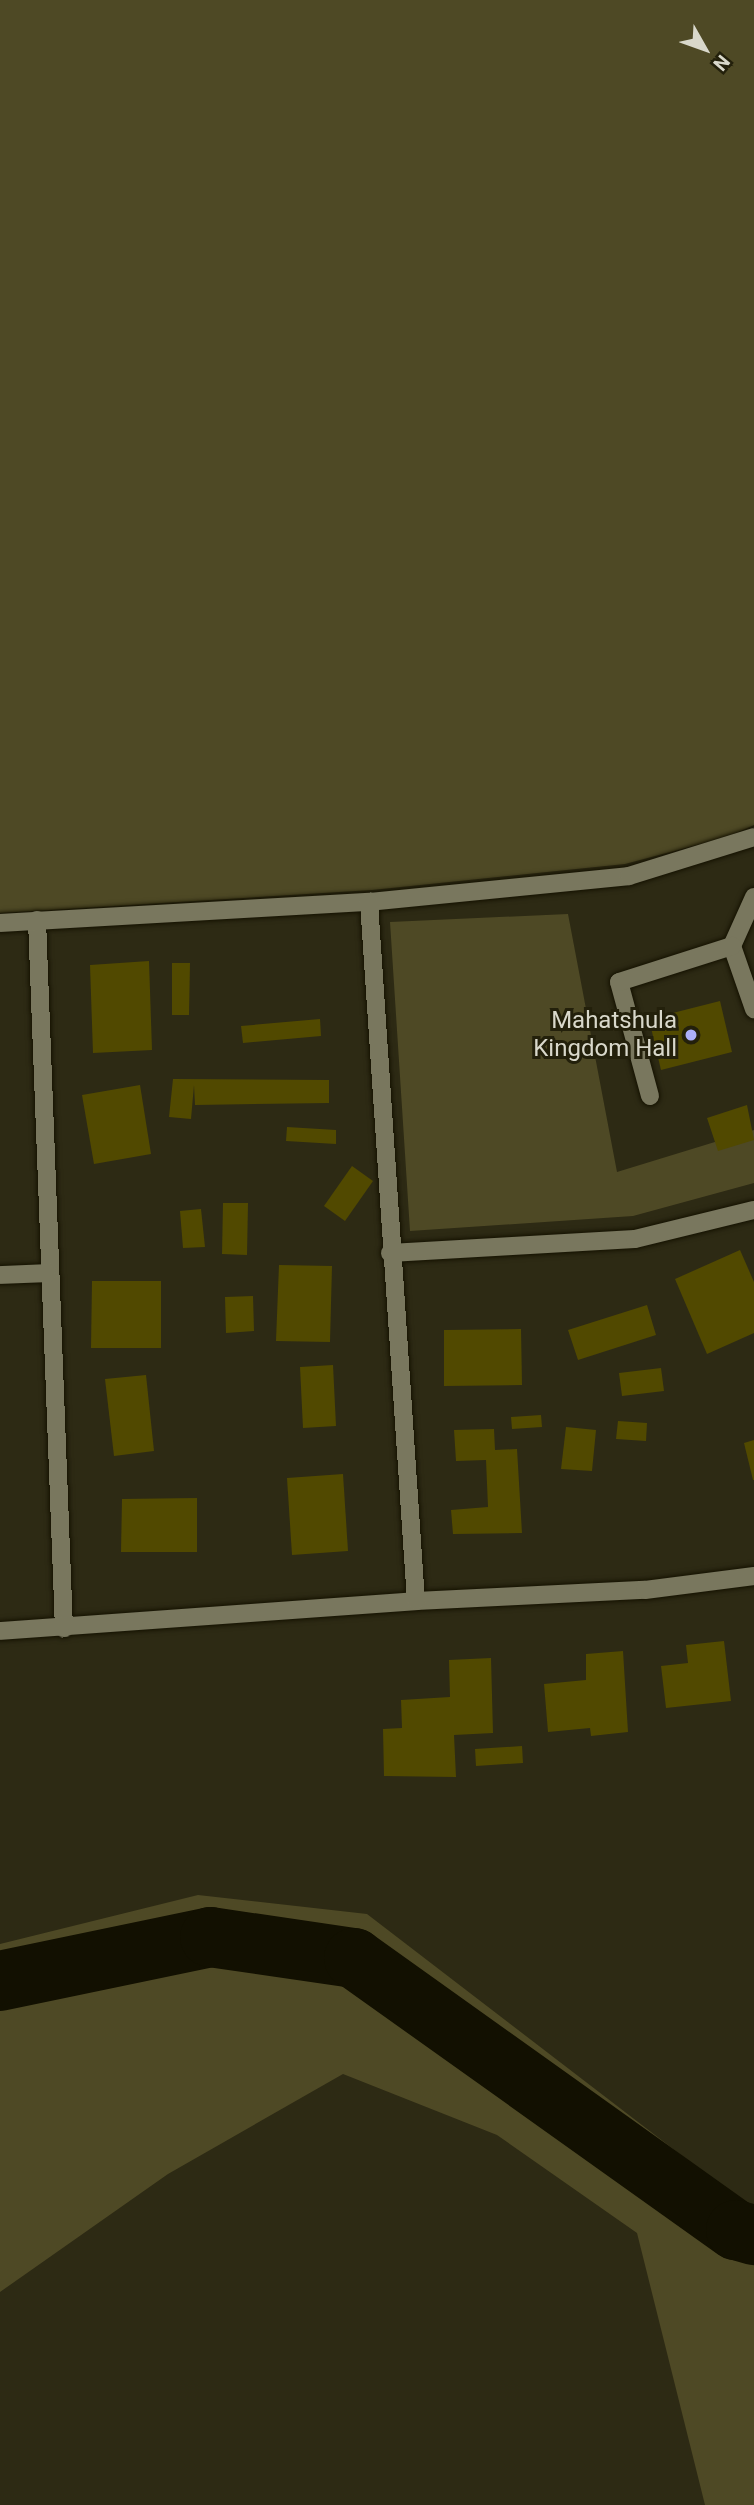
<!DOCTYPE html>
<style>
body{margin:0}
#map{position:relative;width:754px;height:2505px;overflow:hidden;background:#2d2a14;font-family:Roboto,sans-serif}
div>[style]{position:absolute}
.green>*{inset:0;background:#4e4925}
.river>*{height:60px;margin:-30px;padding:0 30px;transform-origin:30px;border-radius:30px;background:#121001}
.building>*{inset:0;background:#514900}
.roads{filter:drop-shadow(0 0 2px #151201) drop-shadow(0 0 2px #151201)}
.minor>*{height:18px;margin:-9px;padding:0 9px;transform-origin:9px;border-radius:9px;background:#79775e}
.dots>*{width:19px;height:19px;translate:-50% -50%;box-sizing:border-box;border:4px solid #23200b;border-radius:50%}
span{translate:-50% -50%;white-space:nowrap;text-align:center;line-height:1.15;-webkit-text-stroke:6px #23200b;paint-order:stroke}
.poi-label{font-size:24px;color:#d9d8cb}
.right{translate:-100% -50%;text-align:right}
.north{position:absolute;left:670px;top:14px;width:70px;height:70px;-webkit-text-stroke:5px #23200b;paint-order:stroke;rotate:130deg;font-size:19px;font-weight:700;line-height:28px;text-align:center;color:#d9d8cb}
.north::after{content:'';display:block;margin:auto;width:24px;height:32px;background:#d9d8cb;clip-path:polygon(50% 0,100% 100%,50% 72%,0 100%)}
</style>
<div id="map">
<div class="green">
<i style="clip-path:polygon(0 0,754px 0,754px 825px,727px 837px,625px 864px,372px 890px,0 913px)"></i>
<i style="clip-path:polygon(568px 914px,617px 1172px,754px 1130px,754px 1183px,633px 1216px,410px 1231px,390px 922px)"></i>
<i style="clip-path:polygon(198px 1895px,367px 1914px,754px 2211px,754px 2505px,705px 2505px,637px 2233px,497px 2135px,343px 2074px,168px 2174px,0 2292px,0 1944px)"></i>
</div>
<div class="river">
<i style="left:0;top:1981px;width:215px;rotate:-11.8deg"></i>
<i style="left:210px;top:1937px;width:146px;rotate:8.3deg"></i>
<i style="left:354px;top:1958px;width:469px;rotate:35.5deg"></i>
<i style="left:736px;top:2230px;width:19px;rotate:16deg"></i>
</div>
<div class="building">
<i style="clip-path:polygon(149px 961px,152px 1050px,93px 1053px,90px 965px)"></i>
<i style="clip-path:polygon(172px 963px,190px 963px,189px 1015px,172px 1015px)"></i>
<i style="clip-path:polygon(720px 1001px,732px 1052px,661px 1070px,649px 1019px)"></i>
<i style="clip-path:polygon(320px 1019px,321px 1036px,243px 1043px,241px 1026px)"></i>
<i style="clip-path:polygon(173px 1079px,329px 1080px,329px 1103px,195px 1105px,194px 1085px,191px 1119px,169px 1117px)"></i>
<i style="clip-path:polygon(140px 1085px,151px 1154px,94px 1164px,82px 1095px)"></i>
<i style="clip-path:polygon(747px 1105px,754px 1140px,718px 1151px,707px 1118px)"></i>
<i style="clip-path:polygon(287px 1127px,336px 1130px,336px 1144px,286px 1141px)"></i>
<i style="clip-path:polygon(352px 1166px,373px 1181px,345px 1221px,324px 1206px)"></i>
<i style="clip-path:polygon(223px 1203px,248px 1203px,247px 1255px,222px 1254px)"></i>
<i style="clip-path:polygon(201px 1209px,205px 1247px,183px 1248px,180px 1211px)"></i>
<i style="clip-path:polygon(740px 1250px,754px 1282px,754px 1333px,707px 1354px,675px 1279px)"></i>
<i style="clip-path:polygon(279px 1265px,332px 1266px,330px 1342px,276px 1341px)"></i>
<i style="clip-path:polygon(92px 1281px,161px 1281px,161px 1348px,91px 1348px)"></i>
<i style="clip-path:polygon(253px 1296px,254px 1331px,226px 1333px,225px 1297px)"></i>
<i style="clip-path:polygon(647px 1305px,656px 1335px,578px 1360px,568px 1330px)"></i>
<i style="clip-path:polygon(521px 1329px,522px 1385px,444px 1386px,444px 1330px)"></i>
<i style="clip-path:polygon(333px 1365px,336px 1426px,303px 1428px,300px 1367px)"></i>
<i style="clip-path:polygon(661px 1368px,664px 1391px,622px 1396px,619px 1373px)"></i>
<i style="clip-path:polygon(146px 1375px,154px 1451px,114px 1456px,105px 1379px)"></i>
<i style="clip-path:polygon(541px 1415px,542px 1427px,512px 1429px,511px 1417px)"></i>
<i style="clip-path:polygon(618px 1421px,647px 1423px,646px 1441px,616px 1439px)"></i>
<i style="clip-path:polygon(566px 1427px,596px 1430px,592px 1471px,561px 1469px)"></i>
<i style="clip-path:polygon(494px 1429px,495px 1450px,517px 1449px,522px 1533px,453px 1534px,451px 1510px,488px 1507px,486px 1460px,456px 1461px,454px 1430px)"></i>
<i style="clip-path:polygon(754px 1440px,754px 1480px,753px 1480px,744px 1443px)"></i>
<i style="clip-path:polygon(343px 1474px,348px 1551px,292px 1555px,287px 1478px)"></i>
<i style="clip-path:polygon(197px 1498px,197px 1552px,121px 1552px,122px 1499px)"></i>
<i style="clip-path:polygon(724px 1641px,731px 1701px,666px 1708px,661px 1666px,688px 1663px,686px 1645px)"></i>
<i style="clip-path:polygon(623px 1651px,628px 1732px,591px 1736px,590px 1728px,548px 1732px,544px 1684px,586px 1680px,586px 1654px)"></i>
<i style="clip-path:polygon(491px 1658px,493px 1733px,454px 1735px,456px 1777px,384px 1776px,383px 1729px,402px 1728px,401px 1700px,450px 1697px,449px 1660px)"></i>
<i style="clip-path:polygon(522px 1746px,523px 1763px,476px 1766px,475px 1749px)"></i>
</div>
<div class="roads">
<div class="minor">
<i style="left:754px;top:897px;width:54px;rotate:114.2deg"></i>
<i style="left:732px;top:946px;width:67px;rotate:70.8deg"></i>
<i style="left:37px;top:920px;width:709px;rotate:87.82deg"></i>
<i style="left:0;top:923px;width:370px;rotate:-3.3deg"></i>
<i style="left:369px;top:902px;width:261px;rotate:-5.7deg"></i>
<i style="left:629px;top:876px;width:131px;rotate:-17.3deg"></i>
<i style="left:650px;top:1096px;width:118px;rotate:-105.2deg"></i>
<i style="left:619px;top:982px;width:119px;rotate:-17.7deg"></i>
<i style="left:390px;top:1253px;width:245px;rotate:-3.3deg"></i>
<i style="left:635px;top:1239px;width:122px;rotate:-13.7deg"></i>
<i style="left:0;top:1275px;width:47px;rotate:-2.4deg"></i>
<i style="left:416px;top:1601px;width:229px;rotate:-2.8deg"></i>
<i style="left:645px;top:1590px;width:110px;rotate:-7.3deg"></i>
<i style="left:0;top:1631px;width:417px;rotate:-4.1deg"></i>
<i style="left:416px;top:1601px;width:701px;rotate:-93.85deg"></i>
</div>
</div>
<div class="dots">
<i style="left:691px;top:1035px;background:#acaffb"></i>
</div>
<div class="poi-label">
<span class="right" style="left:677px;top:1035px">Mahatshula<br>Kingdom Hall</span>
</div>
<div class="north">N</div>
</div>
